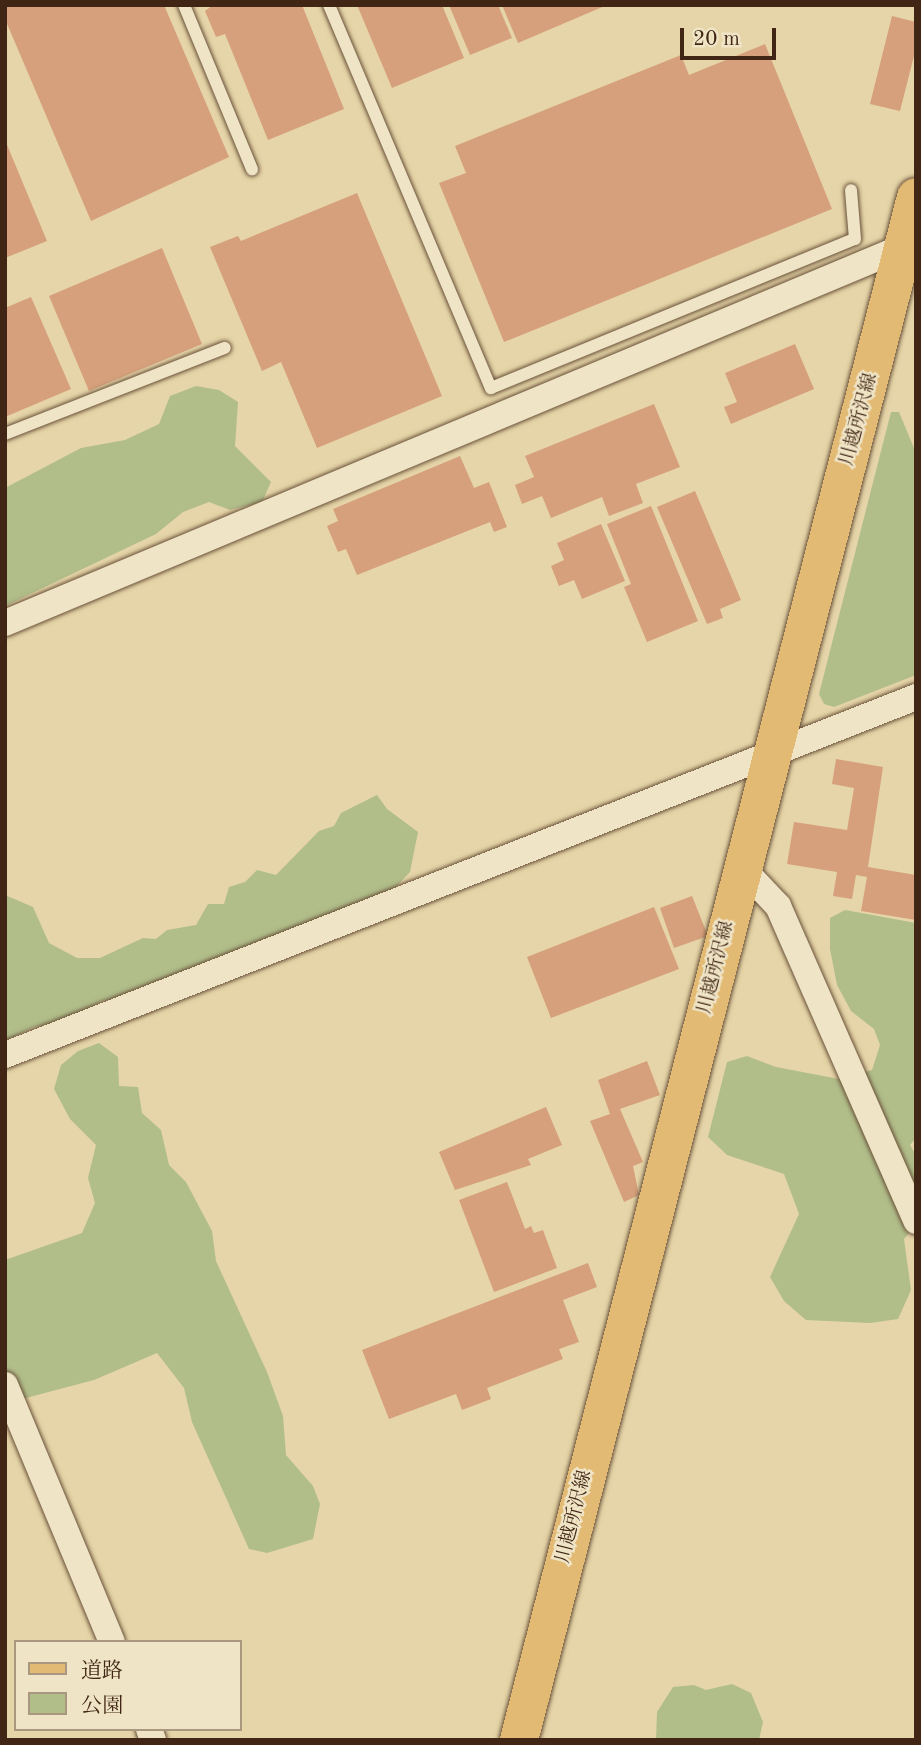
<!DOCTYPE html>
<meta charset="utf-8">
<style>
body{margin:0}
#map{position:relative;width:921px;height:1745px;overflow:hidden;background:#e6d5a8;font-family:"Old Standard TT","Noto Serif JP",serif}
div>[style]{position:absolute}
.green>*{inset:0;background:#b1be8a}
.building>*{inset:0;background:#d6a07c}
.roads{filter:drop-shadow(0 0 2px #6a523a) drop-shadow(0 0 2px #6a523a)}
.service>*{height:12px;margin:-6px;padding:0 6px;transform-origin:6px;border-radius:6px;background:#efe4c6}
.minor>*{height:26px;margin:-13px;padding:0 13px;transform-origin:13px;border-radius:13px;background:#efe4c6}
.primary>*{height:38px;margin:-19px;padding:0 19px;transform-origin:19px;border-radius:19px;background:#e3ba74}
span{translate:-50% -50%;white-space:nowrap;text-align:center;line-height:1.15;-webkit-text-stroke:5px #efe4c6;paint-order:stroke}
.street-label{font-size:19px;color:#412615}
.frame{position:absolute;inset:0;border:7px solid #412615;pointer-events:none}
.legend{position:absolute;left:14px;top:1640px;width:228px;height:91px;box-sizing:border-box;background:#efe4c6;border:2px solid #a9987f;margin:0;padding:9px 12px;list-style:none;font-size:21px;color:#412615}
.legend li{display:flex;align-items:center;gap:14px;height:35px}
.legend b{width:35px;border:2px solid #a9987f}
.scale{position:absolute;left:680px;top:28px;width:96px;height:32px;box-sizing:border-box;border:4px solid #412615;border-top:0;padding-left:9px;font-size:21px;line-height:24px;white-space:nowrap;color:#412615;-webkit-text-stroke:5px #efe4c6;paint-order:stroke}
</style>
<div id="map">
<div class="green">
<i style="clip-path:polygon(196px 386px,219px 390px,238px 402px,235px 446px,271px 482px,262px 502px,230px 510px,209px 502px,183px 512px,156px 534px,5px 606px,5px 488px,81px 448px,125px 440px,159px 424px,170px 396px)"></i>
<i style="clip-path:polygon(891px 412px,899px 412px,916px 453px,916px 675px,834px 707px,824px 704px,819px 694px)"></i>
<i style="clip-path:polygon(377px 795px,387px 809px,418px 832px,410px 872px,391px 892px,128px 997px,101px 1001px,73px 1020px,34px 1027px,5px 1041px,5px 895px,33px 907px,49px 943px,77px 958px,100px 958px,143px 938px,156px 939px,167px 930px,196px 925px,208px 904px,224px 904px,229px 887px,245px 882px,257px 870px,276px 875px,319px 831px,334px 826px,341px 813px)"></i>
<i style="clip-path:polygon(845px 910px,916px 923px,916px 1138px,910px 1145px,916px 1155px,916px 1225px,904px 1239px,911px 1290px,898px 1319px,870px 1323px,806px 1320px,784px 1301px,770px 1277px,799px 1214px,784px 1174px,727px 1155px,708px 1137px,727px 1062px,747px 1056px,776px 1067px,839px 1079px,872px 1070px,880px 1045px,874px 1029px,851px 1011px,837px 985px,830px 949px,830px 918px)"></i>
<i style="clip-path:polygon(99px 1043px,118px 1057px,119px 1086px,138px 1087px,142px 1113px,161px 1130px,169px 1165px,186px 1182px,212px 1231px,216px 1261px,267px 1372px,283px 1416px,286px 1455px,313px 1486px,320px 1504px,313px 1539px,267px 1553px,249px 1549px,192px 1422px,184px 1388px,157px 1353px,94px 1380px,22px 1399px,5px 1375px,5px 1260px,82px 1233px,95px 1203px,88px 1178px,96px 1145px,70px 1119px,54px 1089px,61px 1065px,78px 1051px)"></i>
<i style="clip-path:polygon(732px 1684px,751px 1693px,763px 1722px,759px 1740px,656px 1740px,657px 1712px,673px 1687px,694px 1685px,706px 1690px)"></i>
</div>
<div class="building">
<i style="clip-path:polygon(5px 5px,164px 5px,229px 157px,91px 221px,5px 19px)"></i>
<i style="clip-path:polygon(213px 5px,302px 5px,344px 109px,268px 140px,225px 34px,216px 37px,205px 11px)"></i>
<i style="clip-path:polygon(357px 5px,442px 5px,464px 58px,392px 88px)"></i>
<i style="clip-path:polygon(449px 5px,498px 5px,512px 38px,470px 55px)"></i>
<i style="clip-path:polygon(502px 5px,607px 5px,518px 43px)"></i>
<i style="clip-path:polygon(892px 16px,916px 22px,916px 48px,900px 111px,870px 104px)"></i>
<i style="clip-path:polygon(765px 44px,832px 209px,504px 342px,439px 183px,466px 173px,455px 146px,681px 55px,689px 75px)"></i>
<i style="clip-path:polygon(5px 140px,47px 241px,5px 258px)"></i>
<i style="clip-path:polygon(357px 193px,442px 396px,317px 448px,281px 362px,262px 371px,210px 247px,238px 236px,241px 241px)"></i>
<i style="clip-path:polygon(162px 248px,202px 344px,89px 391px,49px 296px)"></i>
<i style="clip-path:polygon(31px 297px,71px 389px,5px 417px,5px 308px)"></i>
<i style="clip-path:polygon(795px 344px,814px 389px,731px 424px,724px 407px,737px 402px,725px 373px)"></i>
<i style="clip-path:polygon(654px 404px,680px 467px,636px 484px,643px 503px,609px 516px,602px 497px,551px 518px,542px 496px,522px 504px,515px 485px,534px 477px,525px 456px)"></i>
<i style="clip-path:polygon(460px 456px,474px 488px,489px 482px,507px 527px,494px 532px,490px 522px,357px 575px,346px 549px,338px 552px,327px 526px,338px 521px,333px 509px)"></i>
<i style="clip-path:polygon(695px 491px,741px 600px,720px 609px,723px 618px,707px 624px,657px 507px)"></i>
<i style="clip-path:polygon(651px 506px,698px 621px,647px 642px,624px 587px,631px 584px,607px 524px)"></i>
<i style="clip-path:polygon(601px 524px,625px 581px,582px 599px,574px 580px,559px 586px,551px 566px,564px 560px,557px 543px)"></i>
<i style="clip-path:polygon(836px 759px,883px 767px,868px 867px,916px 875px,916px 920px,861px 911px,867px 877px,856px 875px,852px 899px,833px 896px,837px 872px,787px 864px,794px 822px,847px 830px,854px 788px,832px 784px)"></i>
<i style="clip-path:polygon(692px 896px,708px 936px,674px 948px,660px 908px)"></i>
<i style="clip-path:polygon(654px 907px,679px 969px,551px 1018px,527px 957px)"></i>
<i style="clip-path:polygon(647px 1061px,660px 1095px,620px 1109px,643px 1162px,633px 1166px,639px 1195px,624px 1202px,590px 1121px,610px 1114px,598px 1080px)"></i>
<i style="clip-path:polygon(546px 1107px,562px 1145px,528px 1159px,531px 1165px,455px 1190px,439px 1152px)"></i>
<i style="clip-path:polygon(507px 1182px,525px 1229px,531px 1226px,534px 1233px,543px 1230px,557px 1268px,494px 1292px,459px 1200px)"></i>
<i style="clip-path:polygon(588px 1263px,597px 1287px,563px 1300px,579px 1342px,559px 1349px,563px 1359px,487px 1388px,491px 1399px,462px 1410px,456px 1394px,389px 1419px,362px 1350px)"></i>
</div>
<div class="roads">
<div class="service">
<i style="left:184px;top:5px;width:178px;rotate:67.5deg"></i>
<i style="left:329px;top:5px;width:416px;rotate:67.1deg"></i>
<i style="left:491px;top:388px;width:393px;rotate:-22.3deg"></i>
<i style="left:855px;top:239px;width:49px;rotate:-94.7deg"></i>
<i style="left:5px;top:434px;width:236px;rotate:-21.4deg"></i>
</div>
<div class="minor">
<i style="left:5px;top:623px;width:977px;rotate:-22.71deg"></i>
<i style="left:743px;top:869px;width:51px;rotate:46.6deg"></i>
<i style="left:778px;top:906px;width:344px;rotate:66.3deg"></i>
<i style="left:5px;top:1055px;width:979px;rotate:-21.45deg"></i>
<i style="left:5px;top:1385px;width:278px;rotate:67.4deg"></i>
<i style="left:149px;top:1729px;width:12px;rotate:70deg"></i>
</div>
<div class="primary">
<i style="left:519px;top:1740px;width:1593px;rotate:-75.57deg"></i>
</div>
</div>
<div class="street-label">
<span style="left:860px;top:420px;rotate:-75deg">川越所沢線</span>
<span style="left:717px;top:968px;rotate:-76deg">川越所沢線</span>
<span style="left:575px;top:1517px;rotate:-76deg">川越所沢線</span>
</div>
<div class="frame"></div>
<ul class="legend">
<li><b style="height:9px;background:#e3ba74"></b>道路</li>
<li><b style="height:19px;background:#b1be8a"></b>公園</li>
</ul>
<div class="scale">20 m</div>
</div>
